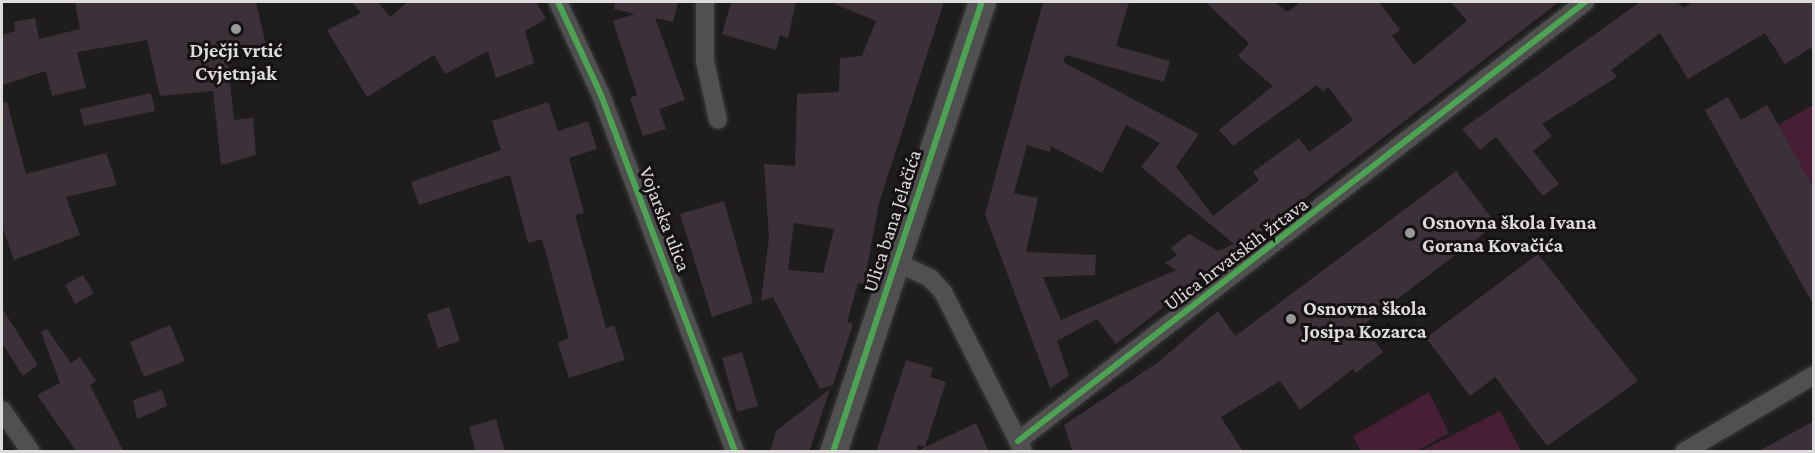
<!DOCTYPE html>
<meta charset="utf-8">
<style>
body{margin:0}
#map{position:relative;width:1815px;height:453px;overflow:hidden;background:#1e1c1d;font-family:"Crimson Pro",serif}
div>[style]{position:absolute}
.green>*{inset:0;background:#461f34}
.building>*{inset:0;background:#3d3139}
.roads{filter:drop-shadow(0 0 2px #3b393a) drop-shadow(0 0 2px #3b393a)}
.minor>*{height:18px;margin:-9px;padding:0 9px;transform-origin:9px;border-radius:9px;background:#515050}
.secondary>*{height:27px;margin:-13.5px;padding:0 13.5px;transform-origin:13.5px;border-radius:13.5px;background:#515050}
.cycleway>*{height:6px;margin:-3px;padding:0 3px;transform-origin:3px;border-radius:3px;background:#4ca352}
.dots>*{width:16px;height:16px;translate:-50% -50%;box-sizing:border-box;border:3px solid #161214;border-radius:50%}
span{translate:-50% -50%;white-space:nowrap;text-align:center;line-height:1.15;-webkit-text-stroke:6px #161214;paint-order:stroke}
.poi-label{font-size:20px;color:#dddbdc;font-weight:700}
.left{translate:0 -50%;text-align:left}
.street-label{font-size:20px;color:#dddbdc}
.frame{position:absolute;inset:0;border:3px solid #dddbdc;pointer-events:none}
</style>
<div id="map">
<div class="green">
<i style="clip-path:polygon(1813px 105px,1813px 189px,1778px 125px)"></i>
<i style="clip-path:polygon(1429px 392px,1449px 433px,1417px 451px,1361px 451px,1353px 436px)"></i>
<i style="clip-path:polygon(1500px 411px,1521px 451px,1421px 451px)"></i>
</div>
<div class="building">
<i style="clip-path:polygon(75px 2px,256px 2px,266px 45px,227px 55px,234px 120px,253px 118px,256px 155px,221px 165px,213px 91px,160px 96px,147px 40px,77px 52px,86px 88px,52px 96px,46px 71px,2px 85px,2px 35px,15px 31px,14px 22px,35px 18px,39px 39px,80px 29px)"></i>
<i style="clip-path:polygon(352px 2px,378px 2px,390px 17px,407px 2px,536px 2px,546px 19px,525px 31px,534px 63px,496px 78px,488px 51px,445px 74px,434px 55px,367px 97px,327px 30px,361px 13px)"></i>
<i style="clip-path:polygon(615px 2px,678px 2px,673px 22px,655px 18px,685px 100px,659px 109px,666px 129px,643px 136px,630px 98px,637px 95px,613px 21px,635px 14px,614px 9px)"></i>
<i style="clip-path:polygon(731px 2px,796px 2px,788px 38px,780px 35px,776px 50px,722px 34px)"></i>
<i style="clip-path:polygon(evenodd,830px 2px,944px 2px,879px 203px,864px 284px,858px 283px,847px 322px,853px 324px,833px 385px,820px 389px,773px 297px,761px 301px,769px 238px,764px 164px,795px 166px,797px 94px,839px 92px,840px 58px,862px 56px,876px 21px,830px 2px,794px 223px,834px 229px,823px 273px,788px 270px,794px 223px)"></i>
<i style="clip-path:polygon(evenodd,1043px 2px,1129px 2px,1116px 46px,1170px 61px,1164px 82px,1066px 55px,1063px 62px,1199px 134px,1176px 167px,1213px 216px,1259px 180px,1253px 172px,1299px 138px,1309px 152px,1353px 120px,1328px 87px,1323px 92px,1317px 85px,1233px 146px,1219px 130px,1273px 86px,1238px 56px,1249px 43px,1205px 2px,1274px 2px,1288px 12px,1300px 2px,1379px 2px,1400px 30px,1392px 36px,1414px 65px,1467px 21px,1451px 2px,1559px 2px,1116px 344px,1097px 319px,1057px 341px,1069px 376px,1050px 388px,985px 214px,1043px 2px,1126px 125px,1160px 143px,1141px 167px,1234px 244px,1218px 251px,1189px 234px,1171px 248px,1177px 255px,1165px 263px,1176px 270px,1061px 320px,1043px 277px,1095px 275px,1096px 255px,1026px 252px,1038px 198px,1014px 193px,1027px 145px,1050px 152px,1051px 146px,1102px 173px,1126px 125px)"></i>
<i style="clip-path:polygon(1640px 2px,1677px 2px,1683px 8px,1693px 2px,1814px 2px,1814px 46px,1785px 64px,1765px 33px,1688px 79px,1660px 33px,1611px 70px,1617px 77px,1542px 124px,1552px 136px,1533px 151px,1559px 184px,1543px 196px,1496px 137px,1480px 150px,1462px 129px)"></i>
<i style="clip-path:polygon(151px 93px,155px 111px,84px 126px,80px 109px)"></i>
<i style="clip-path:polygon(1728px 97px,1741px 120px,1767px 105px,1814px 189px,1814px 306px,1705px 110px)"></i>
<i style="clip-path:polygon(7px 102px,26px 174px,106px 153px,117px 185px,66px 197px,80px 235px,14px 260px,2px 226px,2px 103px)"></i>
<i style="clip-path:polygon(548px 102px,558px 131px,588px 121px,597px 149px,569px 158px,584px 213px,575px 215px,606px 328px,614px 325px,625px 360px,569px 378px,558px 343px,569px 338px,542px 239px,528px 243px,510px 175px,419px 205px,411px 182px,501px 150px,492px 121px)"></i>
<i style="clip-path:polygon(1456px 171px,1496px 224px,1363px 325px,1383px 352px,1356px 373px,1353px 369px,1300px 410px,1280px 381px,1221px 417px,1243px 452px,1073px 452px,1064px 425px,1157px 363px,1218px 311px,1235px 336px)"></i>
<i style="clip-path:polygon(724px 201px,753px 303px,712px 317px,680px 214px)"></i>
<i style="clip-path:polygon(1538px 254px,1638px 381px,1547px 446px,1495px 377px,1470px 396px,1426px 338px)"></i>
<i style="clip-path:polygon(83px 275px,94px 293px,75px 304px,65px 285px)"></i>
<i style="clip-path:polygon(449px 307px,460px 341px,438px 348px,427px 314px)"></i>
<i style="clip-path:polygon(2px 308px,38px 365px,23px 376px,2px 343px)"></i>
<i style="clip-path:polygon(170px 325px,185px 361px,144px 377px,130px 342px)"></i>
<i style="clip-path:polygon(47px 329px,71px 363px,80px 357px,96px 381px,90px 385px,124px 452px,77px 452px,37px 395px,60px 383px,41px 332px)"></i>
<i style="clip-path:polygon(742px 352px,758px 406px,737px 412px,722px 358px)"></i>
<i style="clip-path:polygon(906px 360px,933px 368px,930px 377px,946px 382px,925px 447px,976px 423px,989px 452px,916px 452px,925px 447px,918px 445px,916px 452px,876px 452px)"></i>
<i style="clip-path:polygon(830px 389px,809px 452px,770px 452px,776px 431px)"></i>
<i style="clip-path:polygon(162px 390px,167px 406px,137px 419px,133px 400px)"></i>
<i style="clip-path:polygon(496px 419px,505px 452px,476px 452px,469px 427px)"></i>
<i style="clip-path:polygon(1814px 421px,1814px 452px,1757px 452px)"></i>
</div>
<div class="roads">
<div class="minor">
<i style="left:558px;top:2px;width:102px;rotate:65.2deg"></i>
<i style="left:601px;top:95px;width:381px;rotate:69.4deg"></i>
<i style="left:705px;top:2px;width:59px;rotate:90deg"></i>
<i style="left:705px;top:61px;width:60px;rotate:77.6deg"></i>
<i style="left:896px;top:262px;width:38px;rotate:25deg"></i>
<i style="left:930px;top:278px;width:19px;rotate:47deg"></i>
<i style="left:943px;top:292px;width:178px;rotate:63.3deg"></i>
<i style="left:2px;top:410px;width:51px;rotate:55.4deg"></i>
<i style="left:1018px;top:441px;width:717px;rotate:-37.75deg"></i>
<i style="left:1684px;top:452px;width:151px;rotate:-30.6deg"></i>
</div>
<div class="secondary">
<i style="left:833px;top:452px;width:474px;rotate:-71.7deg"></i>
</div>
</div>
<div class="cycleway">
<i style="left:558px;top:2px;width:102px;rotate:65.2deg"></i>
<i style="left:601px;top:95px;width:381px;rotate:69.4deg"></i>
<i style="left:1018px;top:441px;width:717px;rotate:-37.75deg"></i>
<i style="left:833px;top:452px;width:474px;rotate:-71.7deg"></i>
</div>
<div class="dots">
<i style="left:236px;top:29px;background:#9a9899"></i>
<i style="left:1410px;top:233px;background:#9a9899"></i>
<i style="left:1291px;top:319px;background:#9a9899"></i>
</div>
<div class="poi-label">
<span style="left:236px;top:62px">Dječji vrtić<br>Cvjetnjak</span>
<span class="left" style="left:1422px;top:234px">Osnovna škola Ivana<br>Gorana Kovačića</span>
<span class="left" style="left:1303px;top:320px">Osnovna škola<br>Josipa Kozarca</span>
</div>
<div class="street-label">
<span style="left:665px;top:219px;rotate:69deg">Vojarska ulica</span>
<span style="left:892px;top:221px;rotate:-72deg">Ulica bana Jelačića</span>
<span style="left:1236px;top:254px;rotate:-37deg">Ulica hrvatskih žrtava</span>
</div>
<div class="frame"></div>
</div>
